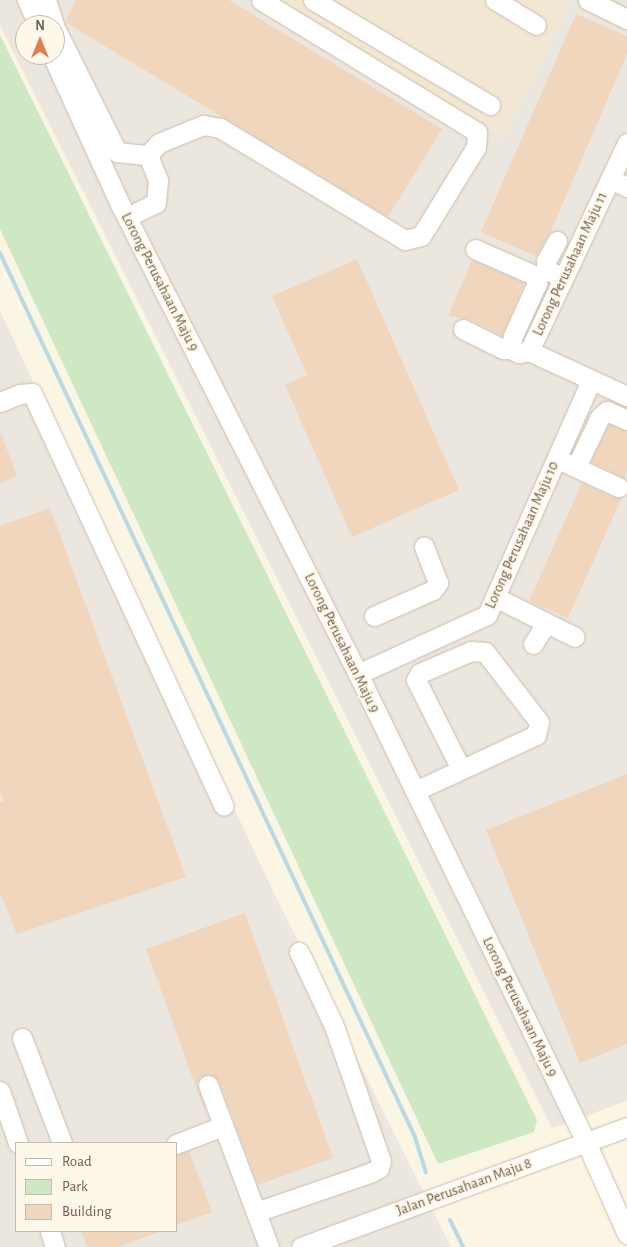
<!DOCTYPE html>
<style>
body{margin:0}
#map{position:relative;width:627px;height:1247px;overflow:hidden;background:#fbf5e4;font-family:"Alegreya Sans",sans-serif}
div>[style]{position:absolute}
.residential>*{inset:0;background:#f2e7d3}
.industrial>*{inset:0;background:#ebe6de}
.green>*{inset:0;background:#cee8c3}
.stream>*{height:4px;margin:-2px;padding:0 2px;transform-origin:2px;border-radius:2px;background:#b9d9e3}
.building>*{inset:0;background:#efd6bd}
.roads{filter:drop-shadow(0 0 1px #ccbdab) drop-shadow(0 0 1px #ccbdab)}
.minor>*{height:19px;margin:-9.5px;padding:0 9.5px;transform-origin:9.5px;border-radius:9.5px;background:#fff}
span{translate:-50% -50%;white-space:nowrap;text-align:center;line-height:1.15;-webkit-text-stroke:5px #fef8ea;paint-order:stroke}
.street-label{font-size:15px;color:#725d4b}
.legend{position:absolute;left:15px;top:1142px;width:162px;height:90px;box-sizing:border-box;background:#fef8ea;border:1px solid #c6baaa;margin:0;padding:6px 9px;list-style:none;font-size:15px;color:#725d4b}
.legend li{display:flex;align-items:center;gap:10px;height:25px}
.legend b{width:25px;border:1px solid #c6baaa}
.north{position:absolute;left:15px;top:15px;width:50px;height:50px;box-sizing:border-box;background:#fef8ea;border:1px solid #c6baaa;border-radius:50%;rotate:0deg;font-size:14px;font-weight:700;line-height:20px;text-align:center;color:#725d4b}
.north::after{content:'';display:block;margin:auto;width:18px;height:22px;background:#df7f4e;clip-path:polygon(50% 0,100% 100%,50% 72%,0 100%)}
</style>
<div id="map">
<div class="residential">
<i style="clip-path:polygon(270px 0,570px 0,503px 137px)"></i>
</div>
<div class="industrial">
<i style="clip-path:polygon(evenodd,0 0,270px 0,503px 137px,570px 0,627px 0,627px 1101px,552px 1128px,0 25px,0 0,25px 25px,55px 25px,55px 55px,25px 55px,25px 25px)"></i>
<i style="clip-path:polygon(evenodd,0 311px,273px 891px,451px 1247px,0 1247px,0 311px,16px 1143px,176px 1143px,176px 1231px,16px 1231px,16px 1143px)"></i>
</div>
<div class="green">
<i style="clip-path:polygon(0 35px,537px 1120px,534px 1132px,438px 1164px,0 229px)"></i>
</div>
<div class="stream">
<i style="left:0;top:253px;width:977px;rotate:64.85deg"></i>
<i style="left:415px;top:1137px;width:37px;rotate:73deg"></i>
<i style="left:450px;top:1220px;width:30px;rotate:64deg"></i>
</div>
<div class="building">
<i style="clip-path:polygon(76px 0,229px 0,442px 129px,388px 217px,65px 22px)"></i>
<i style="clip-path:polygon(576px 14px,627px 36px,627px 54px,550px 233px,536px 256px,481px 232px)"></i>
<i style="clip-path:polygon(357px 259px,459px 490px,352px 537px,285px 385px,307px 375px,272px 296px)"></i>
<i style="clip-path:polygon(472px 260px,525px 283px,502px 336px,468px 319px,448px 316px)"></i>
<i style="clip-path:polygon(609px 424px,627px 431px,627px 471px,624px 478px,591px 462px)"></i>
<i style="clip-path:polygon(1px 433px,17px 476px,0 483px,0 434px)"></i>
<i style="clip-path:polygon(582px 483px,613px 497px,622px 497px,568px 618px,529px 601px)"></i>
<i style="clip-path:polygon(50px 508px,186px 877px,17px 934px,0 893px,0 802px,4px 801px,0 792px,0 526px)"></i>
<i style="clip-path:polygon(627px 774px,627px 1044px,580px 1063px,486px 830px)"></i>
<i style="clip-path:polygon(245px 913px,333px 1158px,258px 1185px,219px 1081px,209px 1074px,200px 1078px,197px 1084px,208px 1120px,146px 949px)"></i>
<i style="clip-path:polygon(189px 1151px,212px 1212px,176px 1225px,176px 1155px)"></i>
<i style="clip-path:polygon(81px 1231px,158px 1231px,159px 1232px,118px 1247px,87px 1247px)"></i>
</div>
<div class="roads">
<div class="minor">
<i style="left:27px;top:0;width:27px;rotate:66deg"></i>
<i style="left:46px;top:0;width:26px;rotate:72deg"></i>
<i style="left:313px;top:0;width:206px;rotate:30.7deg"></i>
<i style="left:495px;top:0;width:48px;rotate:31.4deg"></i>
<i style="left:588px;top:0;width:43px;rotate:26deg"></i>
<i style="left:55px;top:28px;width:139px;rotate:63.4deg"></i>
<i style="left:117px;top:152px;width:31px;rotate:6deg"></i>
<i style="left:148px;top:155px;width:16px;rotate:-47deg"></i>
<i style="left:159px;top:143px;width:48px;rotate:-22.2deg"></i>
<i style="left:203px;top:125px;width:17px;rotate:10deg"></i>
<i style="left:220px;top:128px;width:216px;rotate:31.2deg"></i>
<i style="left:405px;top:240px;width:16px;rotate:-14deg"></i>
<i style="left:421px;top:236px;width:105px;rotate:-58.3deg"></i>
<i style="left:476px;top:147px;width:15px;rotate:-86deg"></i>
<i style="left:477px;top:132px;width:253px;rotate:-148.6deg"></i>
<i style="left:52px;top:55px;width:164px;rotate:65.5deg"></i>
<i style="left:120px;top:204px;width:527px;rotate:63.14deg"></i>
<i style="left:358px;top:674px;width:521px;rotate:64.03deg"></i>
<i style="left:586px;top:1142px;width:101px;rotate:66deg"></i>
<i style="left:627px;top:143px;width:230px;rotate:115.2deg"></i>
<i style="left:529px;top:351px;width:108px;rotate:24.7deg"></i>
<i style="left:610px;top:179px;width:19px;rotate:25deg"></i>
<i style="left:127px;top:217px;width:32px;rotate:-26deg"></i>
<i style="left:156px;top:203px;width:23px;rotate:-85deg"></i>
<i style="left:158px;top:180px;width:27px;rotate:-112deg"></i>
<i style="left:557px;top:241px;width:23px;rotate:119deg"></i>
<i style="left:546px;top:261px;width:9px;rotate:84deg"></i>
<i style="left:547px;top:270px;width:18px;rotate:27deg"></i>
<i style="left:475px;top:249px;width:64px;rotate:23.8deg"></i>
<i style="left:534px;top:275px;width:9px;rotate:69deg"></i>
<i style="left:537px;top:283px;width:58px;rotate:114.4deg"></i>
<i style="left:513px;top:336px;width:13px;rotate:103deg"></i>
<i style="left:510px;top:349px;width:10px;rotate:24deg"></i>
<i style="left:519px;top:353px;width:10px;rotate:-11deg"></i>
<i style="left:463px;top:329px;width:45px;rotate:26.6deg"></i>
<i style="left:503px;top:349px;width:7px"></i>
<i style="left:0;top:402px;width:22px;rotate:-22deg"></i>
<i style="left:20px;top:394px;width:12px;rotate:-5deg"></i>
<i style="left:32px;top:393px;width:455px;rotate:65.1deg"></i>
<i style="left:564px;top:462px;width:60px;rotate:24.8deg"></i>
<i style="left:576px;top:467px;width:55px;rotate:-64.4deg"></i>
<i style="left:600px;top:417px;width:9px;rotate:-41deg"></i>
<i style="left:607px;top:411px;width:22px;rotate:24deg"></i>
<i style="left:495px;top:597px;width:89px;rotate:26.6deg"></i>
<i style="left:374px;top:616px;width:64px;rotate:-23.8deg"></i>
<i style="left:433px;top:590px;width:9px;rotate:-54deg"></i>
<i style="left:438px;top:583px;width:39px;rotate:-111deg"></i>
<i style="left:533px;top:644px;width:25px;rotate:-58deg"></i>
<i style="left:358px;top:674px;width:142px;rotate:-24.6deg"></i>
<i style="left:487px;top:615px;width:257px;rotate:-66.1deg"></i>
<i style="left:415px;top:791px;width:133px;rotate:-24.8deg"></i>
<i style="left:536px;top:735px;width:13px;rotate:-77deg"></i>
<i style="left:539px;top:722px;width:88px;rotate:-127.6deg"></i>
<i style="left:485px;top:652px;width:14px;rotate:-176deg"></i>
<i style="left:471px;top:651px;width:56px;rotate:156.7deg"></i>
<i style="left:420px;top:673px;width:8px;rotate:120deg"></i>
<i style="left:416px;top:680px;width:100px;rotate:63.2deg"></i>
<i style="left:22px;top:1038px;width:112px;rotate:69.1deg"></i>
<i style="left:208px;top:1085px;width:173px;rotate:69.4deg"></i>
<i style="left:0;top:1091px;width:55px;rotate:70.9deg"></i>
<i style="left:176px;top:1144px;width:50px;rotate:-21deg"></i>
<i style="left:256px;top:1212px;width:123px;rotate:-19deg"></i>
<i style="left:372px;top:1172px;width:8px;rotate:-30deg"></i>
<i style="left:379px;top:1168px;width:7px;rotate:-74deg"></i>
<i style="left:381px;top:1161px;width:143px;rotate:-109.2deg"></i>
<i style="left:334px;top:1026px;width:82px;rotate:-115.3deg"></i>
<i style="left:50px;top:1231px;width:17px;rotate:73deg"></i>
<i style="left:301px;top:1247px;width:347px;rotate:-20.2deg"></i>
</div>
</div>
<div class="street-label">
<span style="left:570px;top:264px;rotate:-65deg">Lorong Perusahaan Maju 11</span>
<span style="left:160px;top:282px;rotate:63deg">Lorong Perusahaan Maju 9</span>
<span style="left:522px;top:535px;rotate:-66deg">Lorong Perusahaan Maju 10</span>
<span style="left:342px;top:643px;rotate:64deg">Lorong Perusahaan Maju 9</span>
<span style="left:520px;top:1007px;rotate:64deg">Lorong Perusahaan Maju 9</span>
<span style="left:464px;top:1187px;rotate:-20deg">Jalan Perusahaan Maju 8</span>
</div>
<ul class="legend">
<li><b style="height:6px;background:#fff"></b>Road</li>
<li><b style="height:14px;background:#cee8c3"></b>Park</li>
<li><b style="height:14px;background:#efd6bd"></b>Building</li>
</ul>
<div class="north">N</div>
</div>
